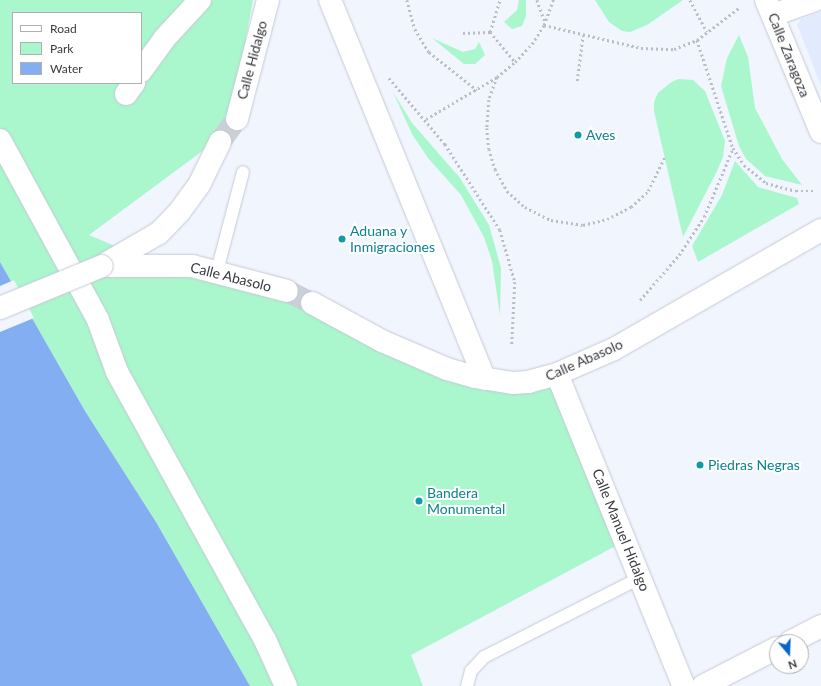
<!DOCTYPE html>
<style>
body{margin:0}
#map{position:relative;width:821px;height:686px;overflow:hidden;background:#f0f5fe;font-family:Lato,sans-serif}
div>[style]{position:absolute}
.built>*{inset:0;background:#e1ebfd}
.green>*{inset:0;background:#aaf6cd}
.water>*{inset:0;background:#84aef2}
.pier>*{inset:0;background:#f0f5fe}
.primary-tunnel>*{height:22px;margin-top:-11px;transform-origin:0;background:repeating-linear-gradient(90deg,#cbd0d8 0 22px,transparent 0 33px)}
.path>*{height:2.5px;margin-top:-1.25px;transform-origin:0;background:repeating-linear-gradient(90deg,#b9bdc5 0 2px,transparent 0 5px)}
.roads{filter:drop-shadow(0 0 1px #c4cad4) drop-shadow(0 0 1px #c4cad4)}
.lane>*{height:12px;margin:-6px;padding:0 6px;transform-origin:6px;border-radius:6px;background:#fff}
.street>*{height:22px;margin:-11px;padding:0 11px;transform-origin:11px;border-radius:11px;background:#fff}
.primary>*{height:22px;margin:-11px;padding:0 11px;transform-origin:11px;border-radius:11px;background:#fff}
.bridges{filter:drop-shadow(0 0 1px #c4cad4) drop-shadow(0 0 1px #c4cad4)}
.primary-bridge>*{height:22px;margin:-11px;padding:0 11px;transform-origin:11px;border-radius:11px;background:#fff}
.dots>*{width:11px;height:11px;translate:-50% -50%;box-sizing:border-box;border:2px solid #fff;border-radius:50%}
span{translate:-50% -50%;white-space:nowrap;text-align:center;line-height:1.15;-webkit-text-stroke:4px #fff;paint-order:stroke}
.street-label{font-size:14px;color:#383a3f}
.culture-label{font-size:14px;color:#0d838f}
.left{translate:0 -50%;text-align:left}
.legend{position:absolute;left:12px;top:12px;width:130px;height:72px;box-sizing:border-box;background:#fff;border:1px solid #afb0b2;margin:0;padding:5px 7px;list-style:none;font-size:12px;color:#383a3f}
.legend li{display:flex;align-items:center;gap:8px;height:20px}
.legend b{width:20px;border:1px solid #afb0b2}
.north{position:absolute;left:769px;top:634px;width:40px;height:40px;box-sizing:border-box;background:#fff;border:1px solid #afb0b2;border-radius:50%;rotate:161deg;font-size:11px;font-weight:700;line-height:16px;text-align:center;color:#383a3f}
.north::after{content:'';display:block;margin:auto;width:14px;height:18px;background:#0965ce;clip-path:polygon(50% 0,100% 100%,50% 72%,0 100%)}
</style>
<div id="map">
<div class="built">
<i style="clip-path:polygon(821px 12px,821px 86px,797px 24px,801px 19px)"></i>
</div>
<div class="green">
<i style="clip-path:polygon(evenodd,0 0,253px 0,228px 132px,89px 235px,143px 258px,296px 294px,476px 381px,556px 372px,625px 541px,411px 655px,423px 686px,250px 686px,156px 522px,85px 411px,0 262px,0 0,13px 13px,141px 13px,141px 83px,13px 83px,13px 13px)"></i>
<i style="clip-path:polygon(519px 0,526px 0,526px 16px,522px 26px,512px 29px,504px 22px,517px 10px)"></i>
<i style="clip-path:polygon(595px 0,683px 0,647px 25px,630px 32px,622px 31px,609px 22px)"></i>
<i style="clip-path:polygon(739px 35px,748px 57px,755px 108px,782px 159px,802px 185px,765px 176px,746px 159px,739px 146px,721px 86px,727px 58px)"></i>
<i style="clip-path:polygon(432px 38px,463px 52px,475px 49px,479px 42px,485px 55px,475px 64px,464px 64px)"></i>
<i style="clip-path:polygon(678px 79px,693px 80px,705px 91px,725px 141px,723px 157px,717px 171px,683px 237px,654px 111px,654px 102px,658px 93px,670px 83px)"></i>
<i style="clip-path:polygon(393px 92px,412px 123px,460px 178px,489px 225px,501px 268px,500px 315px,492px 261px,484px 237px,461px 195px,428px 158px,412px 134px)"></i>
<i style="clip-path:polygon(735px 161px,758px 187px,797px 198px,799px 204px,698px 262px,692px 246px,722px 195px)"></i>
</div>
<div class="water">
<i style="clip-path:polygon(0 262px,85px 411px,156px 522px,250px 686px,0 686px)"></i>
</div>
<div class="pier">
<i style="clip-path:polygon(14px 280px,34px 318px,0 332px,0 286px)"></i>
</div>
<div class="primary-tunnel">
<i style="left:220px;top:142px;width:29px;rotate:-54deg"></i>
<i style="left:287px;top:291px;width:28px;rotate:26deg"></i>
</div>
<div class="path">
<i style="left:407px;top:0;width:30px;rotate:75deg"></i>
<i style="left:415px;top:29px;width:27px;rotate:59deg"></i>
<i style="left:429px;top:52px;width:61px;rotate:38.4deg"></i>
<i style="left:537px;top:0;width:23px;rotate:70deg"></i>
<i style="left:690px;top:0;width:36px;rotate:62deg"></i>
<i style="left:544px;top:25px;width:100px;rotate:13.3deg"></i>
<i style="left:641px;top:48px;width:33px;rotate:2deg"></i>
<i style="left:674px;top:49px;width:25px;rotate:-21deg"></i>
<i style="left:697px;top:40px;width:54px;rotate:-37.5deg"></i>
<i style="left:490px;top:32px;width:39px;rotate:50deg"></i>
<i style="left:463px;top:33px;width:27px;rotate:-2deg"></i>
<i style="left:490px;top:32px;width:34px;rotate:-73deg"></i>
<i style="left:697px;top:40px;width:114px;rotate:71.6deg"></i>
<i style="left:733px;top:148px;width:20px;rotate:57deg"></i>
<i style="left:744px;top:165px;width:28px;rotate:39deg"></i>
<i style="left:766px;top:183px;width:31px;rotate:15deg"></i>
<i style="left:796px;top:191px;width:17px"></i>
<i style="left:497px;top:77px;width:24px;rotate:109deg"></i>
<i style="left:489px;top:100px;width:28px;rotate:94deg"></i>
<i style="left:487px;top:128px;width:21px;rotate:85deg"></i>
<i style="left:489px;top:149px;width:21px;rotate:73deg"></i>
<i style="left:495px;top:169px;width:25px;rotate:61deg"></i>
<i style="left:507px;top:191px;width:24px;rotate:42deg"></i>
<i style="left:525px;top:207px;width:29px;rotate:27deg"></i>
<i style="left:551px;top:220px;width:32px;rotate:9deg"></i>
<i style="left:583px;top:225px;width:25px;rotate:-14deg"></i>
<i style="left:607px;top:219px;width:27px;rotate:-27deg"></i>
<i style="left:631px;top:207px;width:23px;rotate:-43deg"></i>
<i style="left:648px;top:191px;width:39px;rotate:-64deg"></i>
<i style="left:389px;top:78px;width:87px;rotate:49.7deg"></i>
<i style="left:445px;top:144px;width:102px;rotate:57.4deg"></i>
<i style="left:500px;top:230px;width:54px;rotate:73.9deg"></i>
<i style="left:515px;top:282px;width:62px;rotate:92.8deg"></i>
<i style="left:577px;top:81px;width:46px;rotate:-82.6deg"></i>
<i style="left:426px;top:119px;width:82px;rotate:-30.6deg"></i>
<i style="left:497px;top:77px;width:23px;rotate:-40deg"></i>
<i style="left:515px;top:62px;width:25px;rotate:-47deg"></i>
<i style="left:532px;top:44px;width:22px;rotate:-58deg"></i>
<i style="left:544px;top:25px;width:27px;rotate:-70deg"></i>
<i style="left:640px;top:300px;width:60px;rotate:-49.1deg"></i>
<i style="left:679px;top:255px;width:45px;rotate:-56.7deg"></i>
<i style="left:704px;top:217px;width:75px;rotate:-67.2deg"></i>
</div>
<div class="roads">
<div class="lane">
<i style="left:217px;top:271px;width:102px;rotate:-75.3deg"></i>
<i style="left:467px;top:686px;width:16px;rotate:-75deg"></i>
<i style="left:471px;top:671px;width:19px;rotate:-47deg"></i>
<i style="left:484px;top:657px;width:175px;rotate:-26.9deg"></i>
</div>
<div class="street">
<i style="left:330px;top:0;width:409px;rotate:67.8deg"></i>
<i style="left:766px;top:0;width:143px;rotate:67.4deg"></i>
<i style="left:773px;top:15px;width:45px;rotate:-19.7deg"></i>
<i style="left:141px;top:71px;width:39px;rotate:-54deg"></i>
<i style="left:164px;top:39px;width:53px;rotate:-47.3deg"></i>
<i style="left:126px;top:94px;width:14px;rotate:-54deg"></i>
<i style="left:0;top:140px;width:205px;rotate:61.4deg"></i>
<i style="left:98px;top:320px;width:55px;rotate:69.9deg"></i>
<i style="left:117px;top:372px;width:308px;rotate:61.1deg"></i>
<i style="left:266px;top:642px;width:48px;rotate:65.6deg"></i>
<i style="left:557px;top:374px;width:337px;rotate:67.9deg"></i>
<i style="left:790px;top:642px;width:35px;rotate:-27deg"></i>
<i style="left:703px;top:686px;width:83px;rotate:-27.2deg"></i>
</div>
<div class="primary">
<i style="left:237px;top:119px;width:123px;rotate:-75.4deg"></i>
<i style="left:105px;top:264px;width:62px;rotate:-29.9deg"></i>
<i style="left:159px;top:233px;width:30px;rotate:-46deg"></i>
<i style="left:180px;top:211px;width:34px;rotate:-54deg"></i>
<i style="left:200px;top:183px;width:46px;rotate:-64deg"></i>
<i style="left:102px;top:266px;width:90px"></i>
<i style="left:192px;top:266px;width:98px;rotate:14.7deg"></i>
<i style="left:312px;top:303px;width:80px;rotate:28.5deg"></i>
<i style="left:382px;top:341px;width:71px;rotate:23.3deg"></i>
<i style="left:447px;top:369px;width:29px;rotate:16deg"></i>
<i style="left:475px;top:377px;width:38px;rotate:9deg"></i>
<i style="left:513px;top:383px;width:15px;rotate:-4deg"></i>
<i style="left:528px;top:382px;width:30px;rotate:-15deg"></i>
<i style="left:557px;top:374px;width:62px;rotate:-23.7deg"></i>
<i style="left:614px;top:349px;width:239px;rotate:-29.9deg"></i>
</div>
</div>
<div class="bridges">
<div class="primary-bridge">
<i style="left:0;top:308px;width:110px;rotate:-22.4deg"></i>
</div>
</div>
<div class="dots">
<i style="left:578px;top:135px;background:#0f9aa8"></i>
<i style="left:342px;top:239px;background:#0f9aa8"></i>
<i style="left:700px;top:465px;background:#0f9aa8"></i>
<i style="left:419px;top:501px;background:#0f9aa8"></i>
</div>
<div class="street-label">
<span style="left:789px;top:55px;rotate:68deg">Calle Zaragoza</span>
<span style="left:252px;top:60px;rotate:-75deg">Calle Hidalgo</span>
<span style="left:231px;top:277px;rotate:14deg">Calle Abasolo</span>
<span style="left:584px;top:360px;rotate:-24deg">Calle Abasolo</span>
<span style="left:621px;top:530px;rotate:68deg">Calle Manuel Hidalgo</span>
</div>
<div class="culture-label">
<span class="left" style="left:586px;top:135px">Aves</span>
<span class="left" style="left:350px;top:239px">Aduana y<br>Inmigraciones</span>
<span class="left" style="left:708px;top:465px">Piedras Negras</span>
<span class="left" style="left:427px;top:501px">Bandera<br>Monumental</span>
</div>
<ul class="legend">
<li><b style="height:5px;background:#fff"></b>Road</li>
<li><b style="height:11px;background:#aaf6cd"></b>Park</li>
<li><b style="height:11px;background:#84aef2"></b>Water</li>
</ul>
<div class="north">N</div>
</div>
